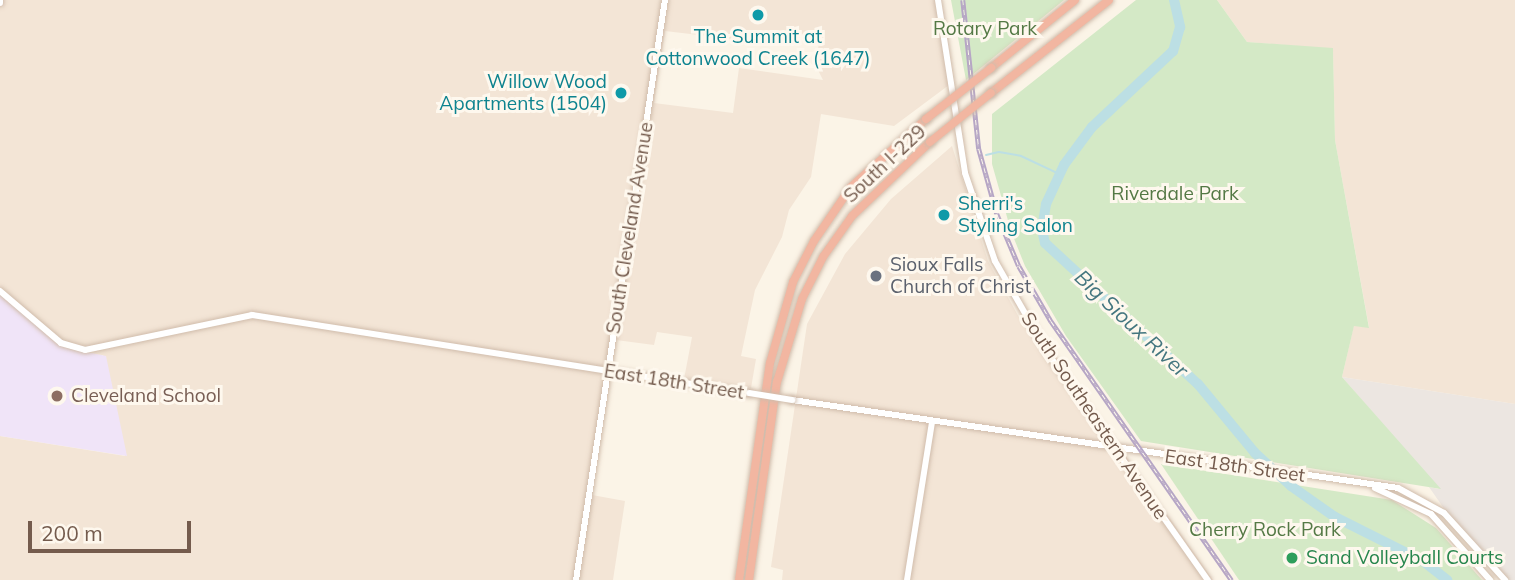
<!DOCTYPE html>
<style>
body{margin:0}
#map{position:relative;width:1515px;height:580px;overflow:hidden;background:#fbf4e7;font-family:Mulish,sans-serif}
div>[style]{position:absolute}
.residential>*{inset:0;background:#f3e5d6}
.industrial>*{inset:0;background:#ece6e1}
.education>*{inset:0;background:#f0e4f8}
.green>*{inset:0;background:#d4e9c6}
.stream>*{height:2px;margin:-1px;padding:0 1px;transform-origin:1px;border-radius:1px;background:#bcdfe4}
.river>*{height:10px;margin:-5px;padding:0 5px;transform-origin:5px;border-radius:5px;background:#bcdfe4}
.roads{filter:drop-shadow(0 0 2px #d0bcab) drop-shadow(0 0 2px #d0bcab)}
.secondary>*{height:6px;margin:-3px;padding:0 3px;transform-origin:3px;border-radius:3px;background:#fff}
.highway>*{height:8px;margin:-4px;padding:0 4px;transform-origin:4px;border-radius:4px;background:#f2b6a1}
.rail>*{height:4.5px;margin-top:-2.25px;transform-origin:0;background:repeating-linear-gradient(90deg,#fef8ee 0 5px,#b6a6c5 0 10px);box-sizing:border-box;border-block:2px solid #b6a6c5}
.bridges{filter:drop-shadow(0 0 2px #d0bcab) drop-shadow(0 0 2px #d0bcab)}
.secondary-bridge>*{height:6px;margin:-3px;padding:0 3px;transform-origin:3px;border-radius:3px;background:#fff}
.highway-bridge>*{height:8px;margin:-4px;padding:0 4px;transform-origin:4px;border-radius:4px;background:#f2b6a1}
.dots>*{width:19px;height:19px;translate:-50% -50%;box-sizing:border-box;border:4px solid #fef8ee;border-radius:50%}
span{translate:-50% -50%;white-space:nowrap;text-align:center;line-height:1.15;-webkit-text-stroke:6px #fef8ee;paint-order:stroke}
.park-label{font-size:19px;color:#547945}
.culture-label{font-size:19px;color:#0d838f}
.right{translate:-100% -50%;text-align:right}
.left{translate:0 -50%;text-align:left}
.street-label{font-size:19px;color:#745b4d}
.worship-label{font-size:19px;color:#5b616d}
.education-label{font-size:19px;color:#785e54}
.leisure-label{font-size:19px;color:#27864d}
.water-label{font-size:21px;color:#44767f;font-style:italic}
.scale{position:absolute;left:28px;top:521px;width:163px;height:32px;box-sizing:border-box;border:4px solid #745b4d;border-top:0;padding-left:9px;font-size:21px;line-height:24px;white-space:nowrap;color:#745b4d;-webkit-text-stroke:5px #fef8ee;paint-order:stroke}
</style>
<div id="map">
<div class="residential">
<i style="clip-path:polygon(evenodd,0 0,936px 0,949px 85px,894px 126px,821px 114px,811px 177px,789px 210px,782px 237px,755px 290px,741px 356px,756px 359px,751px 388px,684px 379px,692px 337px,657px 332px,654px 345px,616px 340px,592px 495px,625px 501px,613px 580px,0 580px,0 436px,125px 456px,103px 355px,81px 354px,64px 347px,0 295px,0 0,665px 31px,733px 39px,821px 33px,815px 64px,823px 80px,739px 68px,733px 113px,654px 103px,665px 31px)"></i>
<i style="clip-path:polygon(1217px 0,1515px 0,1515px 404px,1342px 377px,1354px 325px,1369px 327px,1335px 140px,1333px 49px,1247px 42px)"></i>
<i style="clip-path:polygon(952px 146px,988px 261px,1021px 321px,1030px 319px,1213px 580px,782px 580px,783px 570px,771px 567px,807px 324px,845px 254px,891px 199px)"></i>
</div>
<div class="industrial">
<i style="clip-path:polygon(1342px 377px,1515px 404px,1515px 580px,1508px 580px,1445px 510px,1429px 487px,1439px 489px)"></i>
</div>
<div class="education">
<i style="clip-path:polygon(0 295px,64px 347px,106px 356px,127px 456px,0 436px)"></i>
</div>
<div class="green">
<i style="clip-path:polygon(951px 0,1064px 0,966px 80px)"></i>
<i style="clip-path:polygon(1136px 0,1217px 0,1247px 42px,1333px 48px,1335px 140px,1369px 328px,1354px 326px,1342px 377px,1441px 489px,1141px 441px,1066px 336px,1025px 266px,1011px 231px,992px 164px,992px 114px)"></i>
<i style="clip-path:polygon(1161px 464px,1392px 500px,1436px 528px,1482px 580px,1239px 580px)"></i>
</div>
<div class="stream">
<i style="left:986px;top:155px;width:13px;rotate:-13deg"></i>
<i style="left:999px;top:152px;width:22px;rotate:10deg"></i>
<i style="left:1021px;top:156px;width:42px;rotate:25.3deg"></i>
</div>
<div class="river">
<i style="left:1174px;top:0;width:28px;rotate:77deg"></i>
<i style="left:1180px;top:27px;width:25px;rotate:106deg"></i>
<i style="left:1173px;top:51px;width:111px;rotate:136.8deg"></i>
<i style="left:1092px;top:127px;width:47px;rotate:126.4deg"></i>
<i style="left:1064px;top:165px;width:43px;rotate:114.8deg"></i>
<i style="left:1046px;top:204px;width:26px;rotate:99deg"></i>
<i style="left:1042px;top:230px;width:13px;rotate:77deg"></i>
<i style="left:1045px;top:243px;width:208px;rotate:42.7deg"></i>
<i style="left:1198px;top:384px;width:89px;rotate:50.4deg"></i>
<i style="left:1255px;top:453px;width:49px;rotate:42.5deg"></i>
<i style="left:1291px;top:486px;width:54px;rotate:35.2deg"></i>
<i style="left:1335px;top:517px;width:98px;rotate:26.6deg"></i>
<i style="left:1423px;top:561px;width:31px;rotate:38deg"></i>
</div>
<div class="roads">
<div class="secondary">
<i style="left:938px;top:0;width:175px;rotate:81.1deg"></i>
<i style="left:965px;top:173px;width:93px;rotate:71.2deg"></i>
<i style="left:995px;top:261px;width:108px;rotate:60.1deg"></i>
<i style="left:1049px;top:355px;width:276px;rotate:54.8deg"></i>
<i style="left:0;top:3px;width:3px;rotate:-90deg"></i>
<i style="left:0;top:291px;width:80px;rotate:40.4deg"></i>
<i style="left:61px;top:343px;width:25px;rotate:16deg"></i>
<i style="left:85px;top:350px;width:171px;rotate:-11.8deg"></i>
<i style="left:252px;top:315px;width:503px;rotate:8.92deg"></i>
<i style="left:792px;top:400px;width:612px;rotate:8.26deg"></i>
<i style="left:1398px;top:488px;width:52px;rotate:28.5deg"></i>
<i style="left:1444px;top:513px;width:91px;rotate:47.7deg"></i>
<i style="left:1375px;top:488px;width:62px;rotate:24.9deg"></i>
<i style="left:1431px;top:514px;width:89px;rotate:48.2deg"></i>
<i style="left:576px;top:580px;width:587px;rotate:-81.28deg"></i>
<i style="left:907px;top:580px;width:160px;rotate:-81deg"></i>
</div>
<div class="highway">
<i style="left:991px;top:68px;width:108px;rotate:-39deg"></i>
<i style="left:991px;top:93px;width:150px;rotate:-38.2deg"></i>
<i style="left:739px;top:580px;width:219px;rotate:-81.9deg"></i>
<i style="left:770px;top:363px;width:84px;rotate:-74.1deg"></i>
<i style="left:793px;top:282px;width:46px;rotate:-62.9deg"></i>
<i style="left:814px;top:241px;width:65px;rotate:-55.6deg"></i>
<i style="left:851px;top:187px;width:101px;rotate:-42.2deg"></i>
<i style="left:749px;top:580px;width:200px;rotate:-82deg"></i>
<i style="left:777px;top:382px;width:87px;rotate:-73.2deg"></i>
<i style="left:802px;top:299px;width:47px;rotate:-63.4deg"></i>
<i style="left:823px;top:257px;width:50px;rotate:-54.7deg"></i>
<i style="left:852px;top:216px;width:108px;rotate:-43.5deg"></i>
</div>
</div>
<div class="rail">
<i style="left:963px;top:0;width:150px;rotate:83.9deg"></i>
<i style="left:979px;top:149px;width:67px;rotate:74.5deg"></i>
<i style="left:997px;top:214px;width:56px;rotate:67.1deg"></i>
<i style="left:1019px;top:266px;width:64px;rotate:59.8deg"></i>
<i style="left:1051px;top:321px;width:316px;rotate:55.1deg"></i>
</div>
<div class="bridges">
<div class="secondary-bridge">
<i style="left:749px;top:393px;width:44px;rotate:9.2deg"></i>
</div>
<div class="highway-bridge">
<i style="left:926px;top:119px;width:83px;rotate:-38.1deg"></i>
<i style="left:930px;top:142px;width:78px;rotate:-38.8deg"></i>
</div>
</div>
<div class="dots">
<i style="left:758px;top:15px;background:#0f9aa8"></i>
<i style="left:621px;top:93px;background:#0f9aa8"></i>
<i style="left:944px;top:215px;background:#0f9aa8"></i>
<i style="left:876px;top:276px;background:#6b7280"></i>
<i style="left:57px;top:396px;background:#8d6e63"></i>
<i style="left:1292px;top:558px;background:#2e9e5b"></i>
</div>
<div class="park-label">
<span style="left:985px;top:29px">Rotary Park</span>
<span style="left:1175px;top:194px">Riverdale Park</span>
<span style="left:1265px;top:530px">Cherry Rock Park</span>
</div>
<div class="culture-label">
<span style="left:758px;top:48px">The Summit at<br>Cottonwood Creek (1647)</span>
<span class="right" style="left:607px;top:93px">Willow Wood<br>Apartments (1504)</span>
<span class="left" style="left:958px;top:215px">Sherri's<br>Styling Salon</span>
</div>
<div class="street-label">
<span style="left:885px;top:164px;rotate:-43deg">South I-229</span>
<span style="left:630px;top:228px;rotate:-81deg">South Cleveland Avenue</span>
<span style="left:674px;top:382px;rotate:9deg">East 18th Street</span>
<span style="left:1094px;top:416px;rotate:56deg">South Southeastern Avenue</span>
<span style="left:1235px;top:466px;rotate:8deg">East 18th Street</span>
</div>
<div class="worship-label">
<span class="left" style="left:890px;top:276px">Sioux Falls<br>Church of Christ</span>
</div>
<div class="education-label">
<span class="left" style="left:71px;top:396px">Cleveland School</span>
</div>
<div class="leisure-label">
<span class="left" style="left:1306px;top:558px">Sand Volleyball Courts</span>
</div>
<div class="water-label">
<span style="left:1132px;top:323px;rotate:43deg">Big Sioux River</span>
</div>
<div class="scale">200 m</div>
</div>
